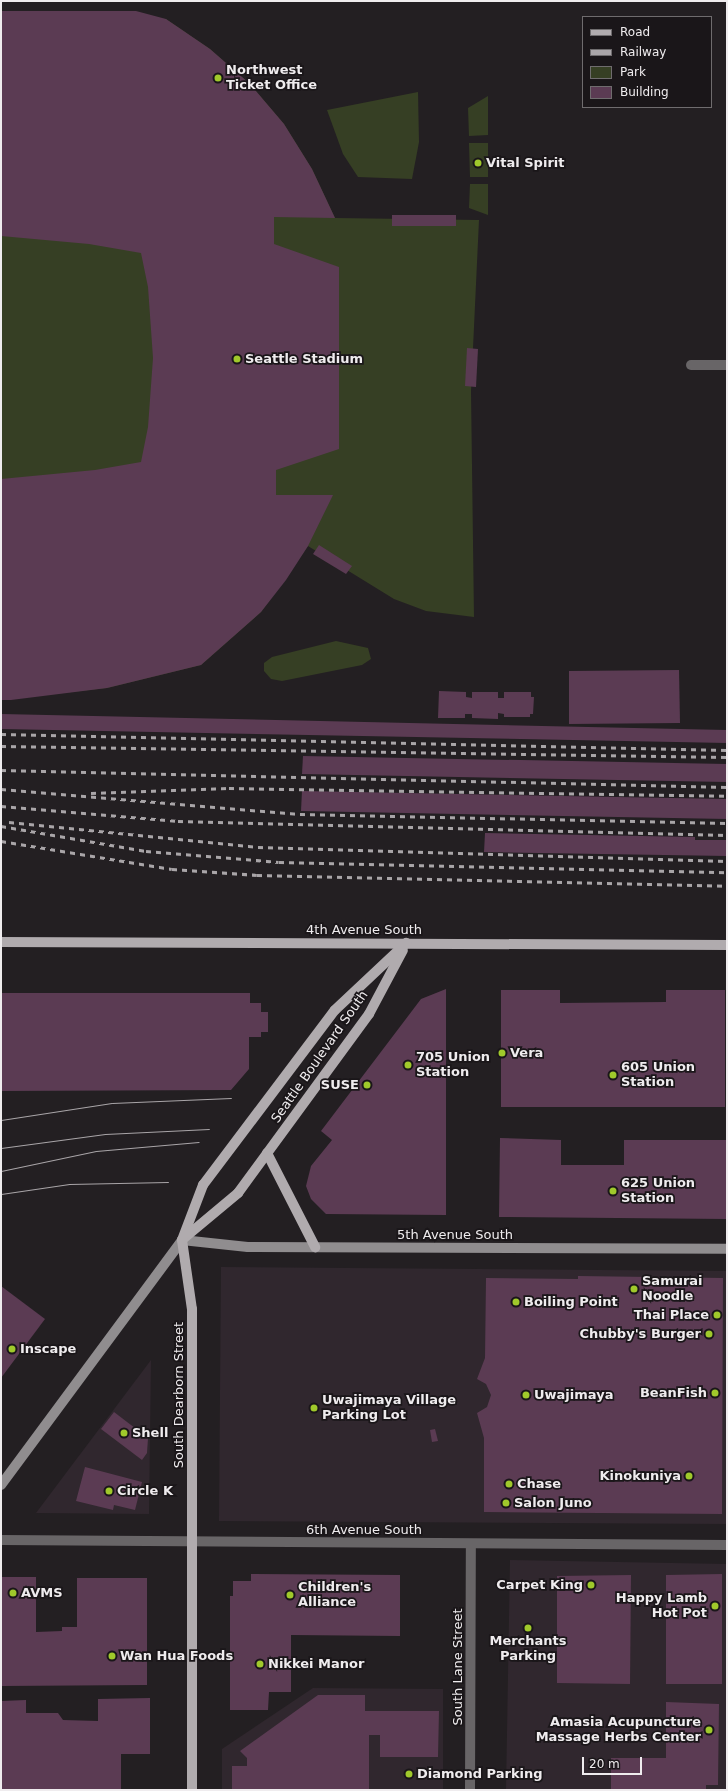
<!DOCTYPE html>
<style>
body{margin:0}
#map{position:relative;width:728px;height:1791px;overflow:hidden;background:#231f22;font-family:"DejaVu Sans",sans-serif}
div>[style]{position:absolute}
.built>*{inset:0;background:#30272e}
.green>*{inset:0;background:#363f24}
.building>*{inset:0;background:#5b3b53}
.minor>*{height:10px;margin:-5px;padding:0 5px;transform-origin:5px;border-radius:5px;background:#686567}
.tertiary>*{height:10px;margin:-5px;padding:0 5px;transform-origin:5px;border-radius:5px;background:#686567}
.secondary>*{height:10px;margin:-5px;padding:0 5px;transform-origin:5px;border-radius:5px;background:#908d8f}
.primary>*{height:10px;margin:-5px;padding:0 5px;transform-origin:5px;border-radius:5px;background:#b0abae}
.tram>*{height:1px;margin:-0.5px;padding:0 0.5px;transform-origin:0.5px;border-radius:0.5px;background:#a9a5a8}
.rail>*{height:3px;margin-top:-1.5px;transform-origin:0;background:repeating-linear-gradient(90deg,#a9a5a8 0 5px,transparent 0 10px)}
.primary-bridge>*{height:10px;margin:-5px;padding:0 5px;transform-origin:5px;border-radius:5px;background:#b0abae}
.dots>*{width:11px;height:11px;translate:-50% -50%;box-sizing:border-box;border:2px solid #1a1619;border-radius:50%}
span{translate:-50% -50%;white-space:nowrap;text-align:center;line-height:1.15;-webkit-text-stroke:3.5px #1a1619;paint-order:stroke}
.poi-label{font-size:13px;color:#efecee;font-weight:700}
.left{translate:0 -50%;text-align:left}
.right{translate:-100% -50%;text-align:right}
.street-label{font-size:13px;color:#efecee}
.frame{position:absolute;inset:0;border:2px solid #efecee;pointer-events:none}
.legend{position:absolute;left:582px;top:16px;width:130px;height:92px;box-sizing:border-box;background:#1a1619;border:1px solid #6f6c6e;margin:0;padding:5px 7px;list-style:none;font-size:12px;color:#efecee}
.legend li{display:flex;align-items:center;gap:8px;height:20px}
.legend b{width:20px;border:1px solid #6f6c6e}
.scale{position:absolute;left:582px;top:1757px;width:60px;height:18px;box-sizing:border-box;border:2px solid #efecee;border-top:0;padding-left:5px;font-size:12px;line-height:14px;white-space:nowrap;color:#efecee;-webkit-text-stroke:3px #1a1619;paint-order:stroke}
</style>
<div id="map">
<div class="built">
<i style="clip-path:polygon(221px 1267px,727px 1271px,727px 1524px,219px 1521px)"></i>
<i style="clip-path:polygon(151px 1360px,149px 1514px,36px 1513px)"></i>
<i style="clip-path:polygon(510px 1560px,727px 1564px,727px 1790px,506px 1790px)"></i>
<i style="clip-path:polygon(313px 1688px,443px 1689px,443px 1790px,222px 1790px,222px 1749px)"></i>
</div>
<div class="green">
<i style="clip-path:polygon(1px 11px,166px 19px,210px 49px,250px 84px,284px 124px,312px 169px,335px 218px,479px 220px,471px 391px,474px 617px,426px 611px,394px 599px,308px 546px,261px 612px,201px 665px,107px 688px,1px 700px)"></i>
<i style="clip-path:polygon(418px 92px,419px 142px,412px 179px,358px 177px,343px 154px,327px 110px)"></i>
<i style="clip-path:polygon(488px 96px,488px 135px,469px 136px,468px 108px)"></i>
<i style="clip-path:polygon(469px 143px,488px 143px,488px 177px,470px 177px)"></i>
<i style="clip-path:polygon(470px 184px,488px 184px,488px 215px,469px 208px)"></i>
<i style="clip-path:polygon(336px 641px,368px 648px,371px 659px,362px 665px,282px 681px,271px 679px,264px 671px,264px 663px,272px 657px)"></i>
</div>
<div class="building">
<i style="clip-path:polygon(1px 11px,136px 11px,166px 19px,210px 49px,250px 84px,284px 124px,312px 169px,335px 218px,274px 217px,274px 244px,339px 267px,339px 449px,276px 470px,276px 495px,333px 495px,308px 546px,286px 580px,261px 612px,201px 665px,107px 688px,11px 700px,1px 700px,1px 479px,95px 470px,141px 462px,148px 427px,153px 358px,148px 287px,141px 253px,89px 244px,1px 236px)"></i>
<i style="clip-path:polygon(392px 215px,456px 215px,456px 226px,392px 226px)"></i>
<i style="clip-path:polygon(467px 348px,478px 349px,476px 387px,465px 386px)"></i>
<i style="clip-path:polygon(319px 545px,352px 566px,346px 574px,313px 554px)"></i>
<i style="clip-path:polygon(679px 670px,680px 723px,569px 724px,569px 671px)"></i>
<i style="clip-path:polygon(439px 691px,466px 692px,466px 697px,472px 698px,472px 692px,498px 692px,498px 698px,504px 698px,504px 692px,531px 692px,531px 697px,534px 697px,533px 714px,530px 714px,530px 717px,504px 717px,504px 714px,498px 713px,498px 719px,472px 718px,472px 714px,465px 714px,465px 718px,438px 718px)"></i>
<i style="clip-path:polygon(1px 714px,727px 730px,727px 743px,1px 729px)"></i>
<i style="clip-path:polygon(303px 756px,727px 764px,727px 782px,302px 774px)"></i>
<i style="clip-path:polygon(302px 791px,727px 799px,727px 819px,301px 811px)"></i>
<i style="clip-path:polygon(485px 833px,695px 837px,695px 840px,727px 840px,727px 856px,484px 852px)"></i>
<i style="clip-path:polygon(446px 989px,446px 1215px,326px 1214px,311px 1199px,306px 1186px,311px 1166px,332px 1140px,321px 1131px,421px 999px)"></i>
<i style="clip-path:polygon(501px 990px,560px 990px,560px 1003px,666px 1002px,666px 990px,725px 990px,725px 1107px,501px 1107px)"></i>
<i style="clip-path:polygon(1px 993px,250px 993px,250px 1003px,261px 1003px,261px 1012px,268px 1012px,268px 1032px,261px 1032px,261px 1037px,249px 1037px,249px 1069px,231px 1090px,1px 1091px)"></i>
<i style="clip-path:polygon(500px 1138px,561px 1140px,561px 1165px,624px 1165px,624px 1140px,727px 1140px,726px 1219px,499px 1217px)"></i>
<i style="clip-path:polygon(578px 1276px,723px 1278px,722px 1514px,484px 1512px,484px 1438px,477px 1413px,487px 1407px,491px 1395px,486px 1384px,477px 1379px,485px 1358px,486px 1278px,578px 1279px)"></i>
<i style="clip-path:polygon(1px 1286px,45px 1319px,1px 1378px)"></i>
<i style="clip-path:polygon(114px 1412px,148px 1438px,147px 1453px,142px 1460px,101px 1429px)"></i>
<i style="clip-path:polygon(435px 1429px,438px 1441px,432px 1442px,430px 1430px)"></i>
<i style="clip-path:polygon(85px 1467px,142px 1482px,135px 1510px,114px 1505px,113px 1510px,76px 1501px)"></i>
<i style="clip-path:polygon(251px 1574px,400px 1575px,400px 1636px,291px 1635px,291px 1692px,269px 1692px,268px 1710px,230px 1710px,230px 1596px,233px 1596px,233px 1581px,251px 1581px)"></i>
<i style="clip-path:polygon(722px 1574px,722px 1684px,666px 1684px,666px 1575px)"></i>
<i style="clip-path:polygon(631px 1575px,630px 1684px,557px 1683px,557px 1576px)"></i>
<i style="clip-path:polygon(1px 1577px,36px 1577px,36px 1632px,62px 1631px,62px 1627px,77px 1627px,77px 1578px,147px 1578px,147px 1685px,1px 1686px)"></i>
<i style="clip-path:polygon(318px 1695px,365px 1695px,365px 1711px,439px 1711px,438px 1757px,380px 1757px,380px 1735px,369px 1735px,369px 1790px,232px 1790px,232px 1766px,247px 1766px,247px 1758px,240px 1751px)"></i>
<i style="clip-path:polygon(150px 1698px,150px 1754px,121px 1754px,121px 1790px,1px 1790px,1px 1701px,26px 1700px,26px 1713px,58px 1713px,63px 1720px,98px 1721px,98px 1699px)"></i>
<i style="clip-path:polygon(666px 1702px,719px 1704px,718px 1785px,706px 1785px,706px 1790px,611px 1790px,611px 1758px,666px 1758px)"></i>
</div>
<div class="minor">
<i style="left:691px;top:365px;width:36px"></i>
<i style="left:470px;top:1790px;width:246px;rotate:-89.8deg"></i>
</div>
<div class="tertiary">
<i style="left:1px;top:1540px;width:726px;rotate:0.39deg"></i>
</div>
<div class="secondary">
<i style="left:1px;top:1485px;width:305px;rotate:-53.5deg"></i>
<i style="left:182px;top:1240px;width:66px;rotate:6.1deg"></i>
<i style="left:248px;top:1247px;width:479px;rotate:0.2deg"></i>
</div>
<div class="primary">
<i style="left:1px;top:942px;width:726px;rotate:0.24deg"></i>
<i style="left:267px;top:1153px;width:106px;rotate:62.9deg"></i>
<i style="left:182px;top:1240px;width:70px;rotate:81.8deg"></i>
<i style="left:192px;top:1309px;width:481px;rotate:90deg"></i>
</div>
<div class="tram">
<i style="left:1px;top:1120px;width:112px;rotate:-8.7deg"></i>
<i style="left:112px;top:1103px;width:119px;rotate:-2.4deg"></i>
<i style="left:1px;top:1148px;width:105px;rotate:-7.7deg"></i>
<i style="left:105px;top:1134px;width:104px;rotate:-2.8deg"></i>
<i style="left:1px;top:1171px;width:97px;rotate:-11.9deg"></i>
<i style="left:96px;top:1151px;width:103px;rotate:-5deg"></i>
<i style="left:1px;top:1194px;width:69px;rotate:-8.4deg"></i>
<i style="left:69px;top:1184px;width:99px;rotate:-1.2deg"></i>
</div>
<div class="rail">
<i style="left:1px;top:734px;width:726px;rotate:1.26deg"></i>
<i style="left:1px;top:746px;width:726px;rotate:0.87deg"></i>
<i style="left:1px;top:770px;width:726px;rotate:1.34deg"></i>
<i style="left:1px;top:789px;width:300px;rotate:4.8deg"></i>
<i style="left:300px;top:814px;width:427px;rotate:1.2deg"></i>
<i style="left:91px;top:793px;width:138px;rotate:-2.1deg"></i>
<i style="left:229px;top:788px;width:498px;rotate:0.9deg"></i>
<i style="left:1px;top:806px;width:178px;rotate:4.8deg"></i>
<i style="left:178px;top:821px;width:549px;rotate:1.46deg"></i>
<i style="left:9px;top:822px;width:250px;rotate:5.7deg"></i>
<i style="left:258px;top:847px;width:469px;rotate:1.7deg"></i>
<i style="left:1px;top:826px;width:147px;rotate:9.8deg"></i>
<i style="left:146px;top:851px;width:133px;rotate:4.7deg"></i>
<i style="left:279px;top:862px;width:448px;rotate:1.3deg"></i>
<i style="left:1px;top:841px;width:173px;rotate:9.3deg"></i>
<i style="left:172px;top:869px;width:85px;rotate:4deg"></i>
<i style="left:257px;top:875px;width:470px;rotate:1.3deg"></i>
</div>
<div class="primary-bridge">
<i style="left:183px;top:1239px;width:72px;rotate:-39.9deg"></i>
<i style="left:238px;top:1193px;width:222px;rotate:-53.8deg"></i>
<i style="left:369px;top:1014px;width:72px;rotate:-62deg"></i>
<i style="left:182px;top:1240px;width:59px;rotate:-69.1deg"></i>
<i style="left:203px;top:1185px;width:219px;rotate:-53deg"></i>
<i style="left:335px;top:1010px;width:98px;rotate:-43.3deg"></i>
</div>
<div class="dots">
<i style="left:218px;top:78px;background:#a0c92b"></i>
<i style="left:478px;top:163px;background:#a0c92b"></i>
<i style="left:237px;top:359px;background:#a0c92b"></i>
<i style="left:502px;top:1053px;background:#a0c92b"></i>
<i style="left:408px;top:1065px;background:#a0c92b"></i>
<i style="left:613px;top:1075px;background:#a0c92b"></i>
<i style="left:367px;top:1085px;background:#a0c92b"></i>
<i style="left:613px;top:1191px;background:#a0c92b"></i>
<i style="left:634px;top:1289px;background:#a0c92b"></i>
<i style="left:516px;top:1302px;background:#a0c92b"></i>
<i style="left:717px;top:1315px;background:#a0c92b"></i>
<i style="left:709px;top:1334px;background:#a0c92b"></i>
<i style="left:12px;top:1349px;background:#a0c92b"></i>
<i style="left:715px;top:1393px;background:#a0c92b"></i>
<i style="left:526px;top:1395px;background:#a0c92b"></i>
<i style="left:314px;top:1408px;background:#a0c92b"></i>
<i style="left:124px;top:1433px;background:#a0c92b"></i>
<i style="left:689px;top:1476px;background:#a0c92b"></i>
<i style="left:509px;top:1484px;background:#a0c92b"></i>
<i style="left:109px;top:1491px;background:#a0c92b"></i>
<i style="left:506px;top:1503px;background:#a0c92b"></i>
<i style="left:591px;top:1585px;background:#a0c92b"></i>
<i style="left:13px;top:1593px;background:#a0c92b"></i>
<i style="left:290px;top:1595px;background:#a0c92b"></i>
<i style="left:715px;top:1606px;background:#a0c92b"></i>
<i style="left:528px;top:1628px;background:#a0c92b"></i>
<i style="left:112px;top:1656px;background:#a0c92b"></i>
<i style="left:260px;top:1664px;background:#a0c92b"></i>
<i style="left:709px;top:1730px;background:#a0c92b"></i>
<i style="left:409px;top:1774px;background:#a0c92b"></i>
</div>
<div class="poi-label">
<span class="left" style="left:226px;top:78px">Northwest<br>Ticket Office</span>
<span class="left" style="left:486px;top:163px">Vital Spirit</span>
<span class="left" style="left:245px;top:359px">Seattle Stadium</span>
<span class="left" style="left:510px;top:1053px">Vera</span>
<span class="left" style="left:416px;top:1065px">705 Union<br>Station</span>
<span class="left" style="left:621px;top:1075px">605 Union<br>Station</span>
<span class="right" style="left:359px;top:1085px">SUSE</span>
<span class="left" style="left:621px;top:1191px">625 Union<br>Station</span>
<span class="left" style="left:642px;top:1289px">Samurai<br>Noodle</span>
<span class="left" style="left:524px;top:1302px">Boiling Point</span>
<span class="right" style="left:709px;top:1315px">Thai Place</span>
<span class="right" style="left:701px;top:1334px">Chubby's Burger</span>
<span class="left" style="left:20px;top:1349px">Inscape</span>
<span class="right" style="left:707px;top:1393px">BeanFish</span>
<span class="left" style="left:534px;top:1395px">Uwajimaya</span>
<span class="left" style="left:322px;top:1408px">Uwajimaya Village<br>Parking Lot</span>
<span class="left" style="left:132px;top:1433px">Shell</span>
<span class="right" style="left:681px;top:1476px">Kinokuniya</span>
<span class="left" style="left:517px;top:1484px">Chase</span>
<span class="left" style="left:117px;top:1491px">Circle K</span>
<span class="left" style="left:514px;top:1503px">Salon Juno</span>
<span class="right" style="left:583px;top:1585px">Carpet King</span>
<span class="left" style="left:298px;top:1595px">Children's<br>Alliance</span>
<span class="left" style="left:21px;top:1593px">AVMS</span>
<span class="right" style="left:707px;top:1606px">Happy Lamb<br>Hot Pot</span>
<span style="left:528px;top:1649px">Merchants<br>Parking</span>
<span class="left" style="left:120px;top:1656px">Wan Hua Foods</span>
<span class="left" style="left:268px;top:1664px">Nikkei Manor</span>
<span class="right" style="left:701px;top:1730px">Amasia Acupuncture<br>Massage Herbs Center</span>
<span class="left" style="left:417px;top:1774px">Diamond Parking</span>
</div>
<div class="street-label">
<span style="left:364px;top:930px">4th Avenue South</span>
<span style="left:320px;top:1057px;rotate:-55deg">Seattle Boulevard South</span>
<span style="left:455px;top:1235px">5th Avenue South</span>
<span style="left:179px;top:1395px;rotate:-90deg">South Dearborn Street</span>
<span style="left:364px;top:1530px">6th Avenue South</span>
<span style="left:458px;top:1667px;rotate:-90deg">South Lane Street</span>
</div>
<div class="frame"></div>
<ul class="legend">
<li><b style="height:5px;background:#b0abae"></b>Road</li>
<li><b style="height:5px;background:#a9a5a8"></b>Railway</li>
<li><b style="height:11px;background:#363f24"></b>Park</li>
<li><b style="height:11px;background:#5b3b53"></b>Building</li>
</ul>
<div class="scale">20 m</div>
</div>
